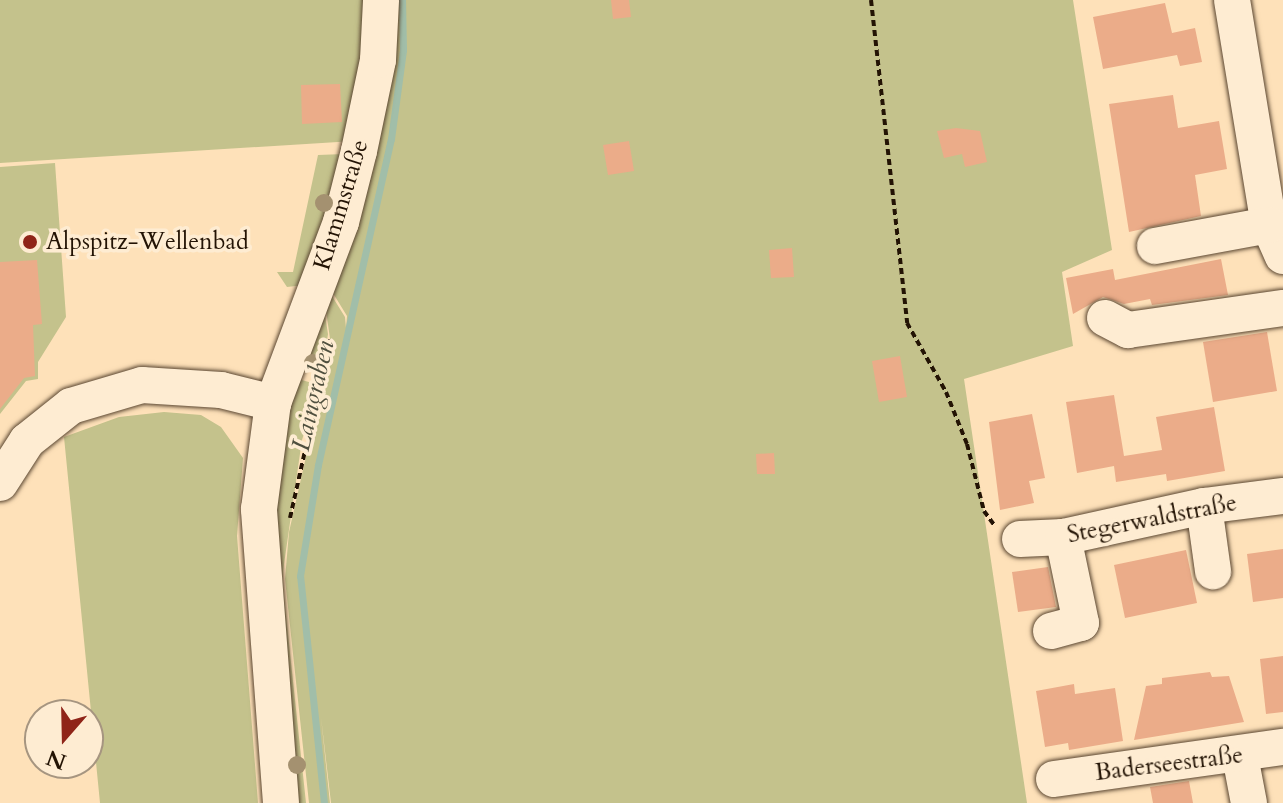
<!DOCTYPE html>
<meta charset="utf-8">
<style>
body{margin:0}
#map{position:relative;width:1283px;height:803px;overflow:hidden;background:#fee1b9;font-family:Cardo,serif}
div>[style]{position:absolute}
.green>*{inset:0;background:#c4c28c}
.stream>*{height:7px;margin:-3.5px;padding:0 3.5px;transform-origin:3.5px;border-radius:3.5px;background:#a1bea9}
.building>*{inset:0;background:#ebac89}
.path>*{height:4px;margin-top:-2px;transform-origin:0;background:repeating-linear-gradient(90deg,#231304 0 6px,transparent 0 10px)}
.roads{filter:drop-shadow(0 0 2px #5a4631) drop-shadow(0 0 2px #5a4631)}
.minor>*{height:36px;margin:-18px;padding:0 18px;transform-origin:18px;border-radius:18px;background:#feecd2}
.trees>*{width:18px;height:18px;margin:-9px;border-radius:50%;background:#a49170}
.dots>*{width:22px;height:22px;translate:-50% -50%;box-sizing:border-box;border:4px solid #feecd2;border-radius:50%}
span{translate:-50% -50%;white-space:nowrap;text-align:center;line-height:1.15;-webkit-text-stroke:7px #feecd2;paint-order:stroke}
.street-label{font-size:24px;color:#231304}
.poi-label{font-size:24px;color:#231304}
.left{translate:0 -50%;text-align:left}
.water-label{font-size:26px;color:#4f4f3e;font-style:italic}
.north{position:absolute;left:24px;top:699px;width:80px;height:80px;box-sizing:border-box;background:#feecd2;border:2px solid #a69580;border-radius:50%;rotate:200deg;font-size:22px;font-weight:700;line-height:32px;text-align:center;color:#231304}
.north::after{content:'';display:block;margin:auto;width:28px;height:36px;background:#8f2418;clip-path:polygon(50% 0,100% 100%,50% 72%,0 100%)}
</style>
<div id="map">
<div class="green">
<i style="clip-path:polygon(0 0,1073px 0,1112px 250px,1062px 272px,1073px 346px,964px 379px,1027px 803px,331px 803px,321px 717px,330px 803px,309px 803px,285px 579px,289px 532px,331px 346px,324px 296px,327px 288px,345px 317px,346px 328px,347px 316px,328px 285px,370px 140px,0 163px)"></i>
<i style="clip-path:polygon(344px 154px,313px 284px,287px 287px,277px 272px,293px 272px,318px 155px)"></i>
<i style="clip-path:polygon(55px 163px,66px 317px,38px 362px,38px 379px,26px 381px,0 414px,0 167px)"></i>
<i style="clip-path:polygon(323px 303px,328px 334px,322px 373px,299px 371px)"></i>
<i style="clip-path:polygon(295px 378px,319px 385px,302px 440px,282px 578px,306px 803px,289px 803px,269px 507px)"></i>
<i style="clip-path:polygon(164px 412px,201px 415px,221px 427px,243px 458px,237px 536px,258px 803px,100px 803px,64px 437px,119px 417px)"></i>
</div>
<div class="stream">
<i style="left:324px;top:803px;width:228px;rotate:-96deg"></i>
<i style="left:300px;top:576px;width:112px;rotate:-80.8deg"></i>
<i style="left:318px;top:465px;width:334px;rotate:-77.4deg"></i>
<i style="left:391px;top:139px;width:90px;rotate:-82.3deg"></i>
<i style="left:403px;top:50px;width:50px;rotate:-91.1deg"></i>
</div>
<div class="building">
<i style="clip-path:polygon(611px 0,629px 0,631px 17px,613px 19px)"></i>
<i style="clip-path:polygon(1165px 3px,1172px 33px,1195px 28px,1202px 62px,1180px 66px,1177px 55px,1103px 69px,1093px 17px)"></i>
<i style="clip-path:polygon(340px 84px,342px 122px,302px 124px,301px 85px)"></i>
<i style="clip-path:polygon(1173px 95px,1178px 128px,1219px 121px,1227px 169px,1195px 175px,1201px 216px,1129px 232px,1109px 104px)"></i>
<i style="clip-path:polygon(956px 128px,980px 131px,987px 162px,965px 167px,962px 154px,944px 158px,937px 131px)"></i>
<i style="clip-path:polygon(629px 141px,634px 171px,608px 175px,603px 145px)"></i>
<i style="clip-path:polygon(792px 248px,794px 277px,771px 278px,769px 250px)"></i>
<i style="clip-path:polygon(1221px 259px,1228px 295px,1152px 305px,1150px 299px,1124px 304px,1103px 297px,1073px 314px,1066px 278px,1113px 269px,1115px 280px)"></i>
<i style="clip-path:polygon(37px 260px,42px 324px,33px 325px,35px 376px,24px 378px,0 409px,0 262px)"></i>
<i style="clip-path:polygon(1267px 332px,1277px 391px,1213px 402px,1203px 342px)"></i>
<i style="clip-path:polygon(900px 356px,907px 397px,879px 402px,872px 361px)"></i>
<i style="clip-path:polygon(1114px 395px,1124px 456px,1162px 450px,1156px 417px,1214px 407px,1225px 471px,1167px 481px,1166px 474px,1116px 482px,1114px 466px,1077px 473px,1066px 402px)"></i>
<i style="clip-path:polygon(1032px 414px,1045px 478px,1029px 481px,1034px 503px,1000px 510px,989px 422px)"></i>
<i style="clip-path:polygon(774px 453px,775px 474px,757px 474px,756px 454px)"></i>
<i style="clip-path:polygon(1283px 549px,1283px 598px,1253px 602px,1247px 554px)"></i>
<i style="clip-path:polygon(1186px 550px,1197px 603px,1125px 618px,1114px 565px)"></i>
<i style="clip-path:polygon(1048px 567px,1056px 607px,1018px 612px,1012px 572px)"></i>
<i style="clip-path:polygon(1283px 656px,1283px 712px,1266px 714px,1260px 659px)"></i>
<i style="clip-path:polygon(1210px 672px,1212px 677px,1229px 676px,1244px 722px,1134px 740px,1146px 686px,1162px 684px,1162px 678px)"></i>
<i style="clip-path:polygon(1074px 684px,1075px 694px,1115px 688px,1123px 741px,1069px 750px,1068px 743px,1045px 747px,1036px 691px)"></i>
<i style="clip-path:polygon(1189px 781px,1193px 803px,1153px 803px,1150px 787px)"></i>
</div>
<div class="path">
<i style="left:871px;top:0;width:325px;rotate:83.6deg"></i>
<i style="left:907px;top:323px;width:79px;rotate:60.5deg"></i>
<i style="left:946px;top:392px;width:56px;rotate:68deg"></i>
<i style="left:967px;top:444px;width:69px;rotate:75.8deg"></i>
<i style="left:984px;top:511px;width:17px;rotate:54deg"></i>
<i style="left:290px;top:518px;width:183px;rotate:-77.4deg"></i>
</div>
<div class="roads">
<div class="minor">
<i style="left:1232px;top:0;width:228px;rotate:80.7deg"></i>
<i style="left:1269px;top:225px;width:34px;rotate:66deg"></i>
<i style="left:1155px;top:246px;width:116px;rotate:-10.4deg"></i>
<i style="left:1105px;top:318px;width:26px;rotate:28deg"></i>
<i style="left:1128px;top:330px;width:157px;rotate:-8.1deg"></i>
<i style="left:0;top:483px;width:50px;rotate:-57.3deg"></i>
<i style="left:27px;top:441px;width:56px;rotate:-38.5deg"></i>
<i style="left:71px;top:406px;width:74px;rotate:-16.5deg"></i>
<i style="left:142px;top:385px;width:79px;rotate:3.6deg"></i>
<i style="left:221px;top:390px;width:54px;rotate:14deg"></i>
<i style="left:1204px;top:506px;width:66px;rotate:82.1deg"></i>
<i style="left:1020px;top:539px;width:43px;rotate:-2.7deg"></i>
<i style="left:1063px;top:537px;width:144px;rotate:-12.4deg"></i>
<i style="left:1204px;top:506px;width:80px;rotate:-7.2deg"></i>
<i style="left:1051px;top:631px;width:31px;rotate:-15deg"></i>
<i style="left:1081px;top:623px;width:88px;rotate:-101.8deg"></i>
<i style="left:1240px;top:756px;width:48px;rotate:79.2deg"></i>
<i style="left:1054px;top:779px;width:231px;rotate:-8deg"></i>
<i style="left:281px;top:803px;width:295px;rotate:-94.3deg"></i>
<i style="left:259px;top:509px;width:107px;rotate:-82.5deg"></i>
<i style="left:273px;top:403px;width:193px;rotate:-69.4deg"></i>
<i style="left:341px;top:222px;width:73px;rotate:-75.8deg"></i>
<i style="left:359px;top:151px;width:93px;rotate:-78.2deg"></i>
<i style="left:378px;top:60px;width:60px;rotate:-87.1deg"></i>
</div>
</div>
<div class="trees">
<i style="left:324px;top:203px"></i>
<i style="left:313px;top:363px"></i>
<i style="left:297px;top:765px"></i>
</div>
<div class="dots">
<i style="left:30px;top:242px;background:#8f2418"></i>
</div>
<div class="street-label">
<span style="left:341px;top:205px;rotate:-73deg">Klammstraße</span>
<span style="left:1152px;top:519px;rotate:-11deg">Stegerwaldstraße</span>
<span style="left:1169px;top:764px;rotate:-7deg">Baderseestraße</span>
</div>
<div class="poi-label">
<span class="left" style="left:46px;top:242px">Alpspitz-Wellenbad</span>
</div>
<div class="water-label">
<span style="left:313px;top:396px;rotate:-77deg">Laingraben</span>
</div>
<div class="north">N</div>
</div>
